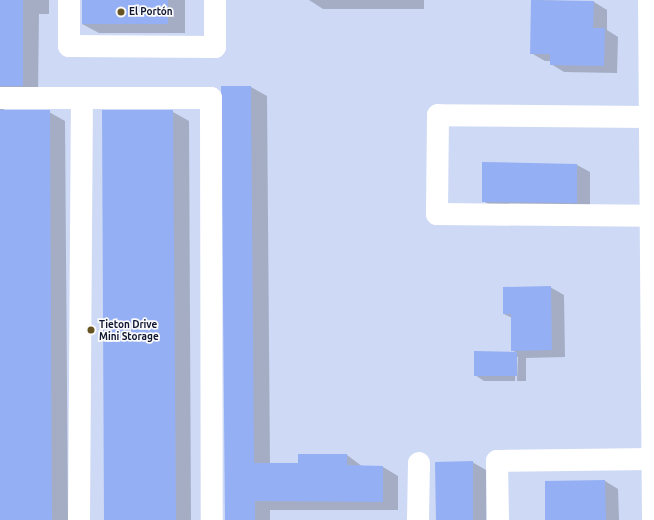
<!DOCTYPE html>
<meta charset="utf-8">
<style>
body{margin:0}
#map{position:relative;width:654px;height:520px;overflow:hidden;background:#cdd9f5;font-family:Ubuntu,sans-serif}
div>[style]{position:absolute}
.shadow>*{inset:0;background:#0003}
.building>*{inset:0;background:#95aff4}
.minor>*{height:22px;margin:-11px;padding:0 11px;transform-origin:11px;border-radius:11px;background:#fff}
.dots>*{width:11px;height:11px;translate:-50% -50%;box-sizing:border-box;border:2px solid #fafafa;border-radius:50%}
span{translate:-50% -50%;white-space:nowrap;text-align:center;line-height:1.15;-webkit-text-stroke:3.5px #fafafa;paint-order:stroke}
.poi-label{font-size:10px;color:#0f1731;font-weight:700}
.left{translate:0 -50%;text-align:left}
</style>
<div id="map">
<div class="shadow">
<i style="clip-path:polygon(0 0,49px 0,49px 14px,39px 14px,38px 94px,3px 108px,5px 111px,49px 112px,65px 121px,68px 520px,0 520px)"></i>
<i style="clip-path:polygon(82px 0,185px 0,185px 33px,99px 33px,82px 24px)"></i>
<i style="clip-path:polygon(309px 0,424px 0,424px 9px,323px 9px)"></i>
<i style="clip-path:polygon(532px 0,594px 2px,607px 10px,607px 30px,618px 37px,617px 73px,564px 72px,551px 64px,551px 61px,545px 61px,531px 53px)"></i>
<i style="clip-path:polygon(222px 87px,251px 87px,267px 96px,270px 464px,299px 464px,347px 455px,363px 467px,383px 467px,398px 476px,398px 510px,270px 510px,270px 520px,226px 520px)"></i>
<i style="clip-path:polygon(173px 112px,189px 121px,191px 520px,105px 520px)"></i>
<i style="clip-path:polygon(483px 163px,577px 165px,590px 172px,590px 210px,497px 209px,483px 201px)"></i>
<i style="clip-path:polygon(550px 287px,564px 295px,565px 357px,526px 358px,526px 381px,517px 381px,518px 357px,516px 357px,515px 381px,484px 381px,475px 375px,475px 352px,517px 353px,512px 350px,512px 318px,504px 314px)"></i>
<i style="clip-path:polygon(472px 462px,486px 470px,486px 520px,437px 520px)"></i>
<i style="clip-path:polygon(605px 481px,618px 489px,619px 520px,546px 520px)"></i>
</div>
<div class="building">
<i style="clip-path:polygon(0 0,23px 0,23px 86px,0 86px)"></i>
<i style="clip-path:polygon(82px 0,168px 0,168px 24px,82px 24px)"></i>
<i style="clip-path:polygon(531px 0,594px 1px,593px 28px,605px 28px,604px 66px,550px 65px,550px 54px,530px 54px)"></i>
<i style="clip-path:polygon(221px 86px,251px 86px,254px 463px,298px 463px,298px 454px,347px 454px,347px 465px,383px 466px,383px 502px,255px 501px,255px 520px,225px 520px)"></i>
<i style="clip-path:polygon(0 110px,50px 110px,52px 520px,0 520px)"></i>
<i style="clip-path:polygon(102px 110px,173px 110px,176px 520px,104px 520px)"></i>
<i style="clip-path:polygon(482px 162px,577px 164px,577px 203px,482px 202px)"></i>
<i style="clip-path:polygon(551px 286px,552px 350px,511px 351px,511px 314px,503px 314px,503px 287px)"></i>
<i style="clip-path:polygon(474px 351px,517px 352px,517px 376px,474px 376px)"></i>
<i style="clip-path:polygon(473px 461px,473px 520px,436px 520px,435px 462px)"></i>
<i style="clip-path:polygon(605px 480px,606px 520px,545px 520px,545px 481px)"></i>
</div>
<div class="minor">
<i style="left:69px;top:0;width:46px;rotate:90deg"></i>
<i style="left:69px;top:46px;width:146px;rotate:0.4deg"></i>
<i style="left:215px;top:47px;width:47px;rotate:-90deg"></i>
<i style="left:649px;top:0;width:520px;rotate:89.56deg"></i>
<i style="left:0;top:98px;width:211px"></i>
<i style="left:211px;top:98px;width:422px;rotate:89.9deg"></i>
<i style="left:649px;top:117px;width:211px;rotate:-179.5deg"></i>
<i style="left:438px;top:115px;width:99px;rotate:90.6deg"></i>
<i style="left:437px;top:214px;width:213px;rotate:0.5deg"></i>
<i style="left:79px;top:520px;width:422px;rotate:-89.6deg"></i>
<i style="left:418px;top:520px;width:57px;rotate:-89deg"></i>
<i style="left:498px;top:520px;width:59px;rotate:-91deg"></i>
<i style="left:497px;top:461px;width:155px;rotate:-0.7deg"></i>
</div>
<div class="dots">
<i style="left:121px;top:12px;background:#665321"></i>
<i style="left:91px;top:330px;background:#665321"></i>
</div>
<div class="poi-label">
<span class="left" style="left:129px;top:12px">El Portón</span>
<span class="left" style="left:99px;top:330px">Tieton Drive<br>Mini Storage</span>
</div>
</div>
